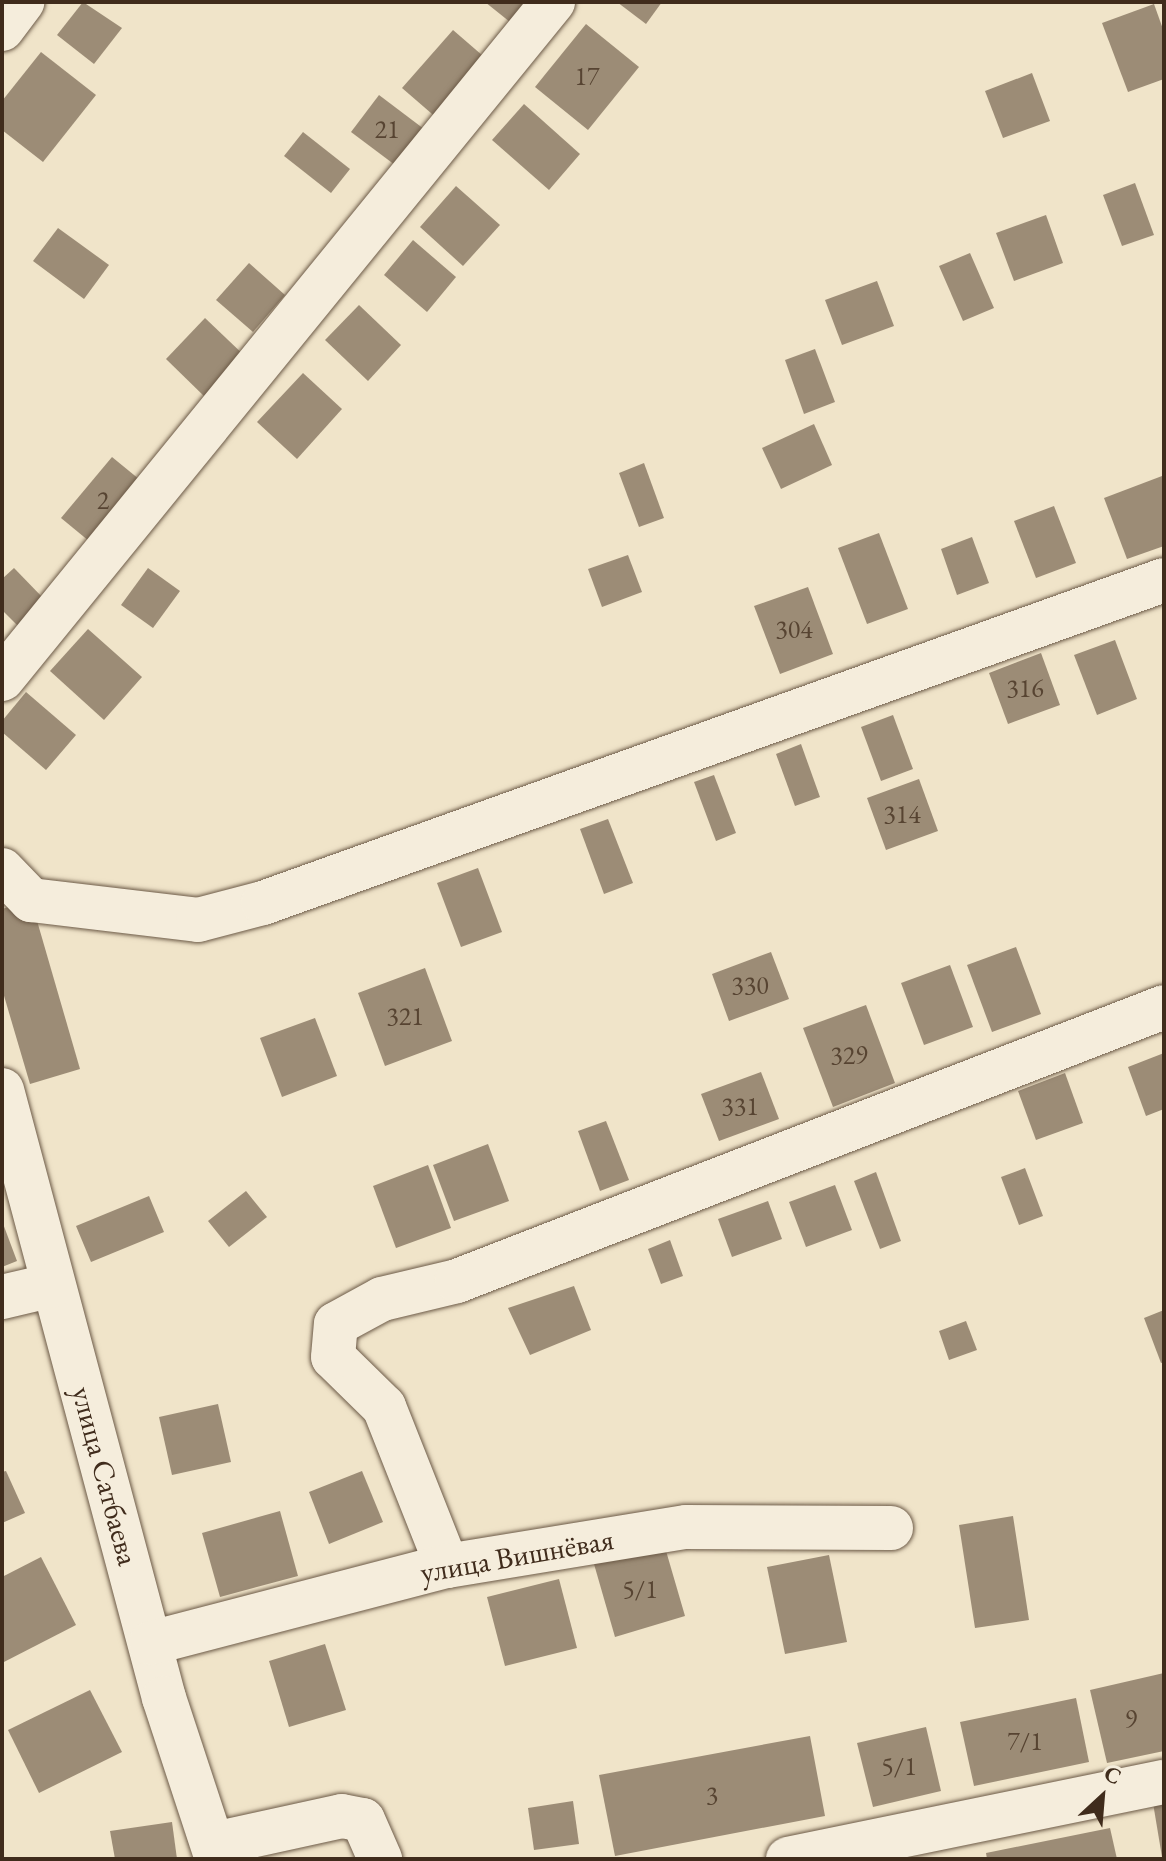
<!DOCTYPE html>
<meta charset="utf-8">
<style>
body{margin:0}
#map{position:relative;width:1166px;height:1861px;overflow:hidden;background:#f0e4c9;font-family:"EB Garamond",serif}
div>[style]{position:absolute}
.building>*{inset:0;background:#9c8c76}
.roads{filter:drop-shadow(0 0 2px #6c5a47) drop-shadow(0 0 2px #6c5a47)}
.minor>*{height:44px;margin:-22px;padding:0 22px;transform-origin:22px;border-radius:22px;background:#f5eddc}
span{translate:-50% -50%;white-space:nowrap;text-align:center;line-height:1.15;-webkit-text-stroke:6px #f5eddc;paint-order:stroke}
.number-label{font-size:26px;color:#574432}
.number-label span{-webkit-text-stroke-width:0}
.street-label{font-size:30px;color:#402c1c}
.frame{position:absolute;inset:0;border:4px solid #402c1c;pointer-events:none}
.north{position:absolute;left:1062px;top:1757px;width:80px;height:80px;-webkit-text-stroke:6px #f5eddc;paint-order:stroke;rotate:26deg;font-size:22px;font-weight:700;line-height:32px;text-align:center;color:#402c1c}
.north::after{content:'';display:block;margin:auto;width:28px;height:36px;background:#402c1c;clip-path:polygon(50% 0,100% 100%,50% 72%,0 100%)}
</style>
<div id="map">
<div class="building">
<i style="clip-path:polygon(83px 2px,122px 28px,94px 64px,57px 35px)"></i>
<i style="clip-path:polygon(485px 2px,533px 2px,515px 26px)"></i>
<i style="clip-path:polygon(617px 2px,662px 2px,646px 24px)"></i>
<i style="clip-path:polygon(1154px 4px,1164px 32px,1164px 79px,1128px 92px,1102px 23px)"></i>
<i style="clip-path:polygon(586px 24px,639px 67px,588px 130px,535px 87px)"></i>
<i style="clip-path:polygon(453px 30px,490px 62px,439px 120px,402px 88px)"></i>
<i style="clip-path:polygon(41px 52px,96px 95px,43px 162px,2px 130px,2px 101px)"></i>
<i style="clip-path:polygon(1032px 73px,1050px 121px,1003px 138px,985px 91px)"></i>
<i style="clip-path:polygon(379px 95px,424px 129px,395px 165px,351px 132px)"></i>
<i style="clip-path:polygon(524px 104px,580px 154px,549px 190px,492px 140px)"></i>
<i style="clip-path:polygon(303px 132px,350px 169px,331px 193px,284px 156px)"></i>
<i style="clip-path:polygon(1135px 183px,1154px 235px,1122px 246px,1103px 195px)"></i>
<i style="clip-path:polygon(456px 186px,500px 225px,463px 266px,420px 227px)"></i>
<i style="clip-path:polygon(1046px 215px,1063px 263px,1014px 281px,996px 233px)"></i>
<i style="clip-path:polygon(58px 228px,109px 265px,84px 299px,33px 261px)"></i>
<i style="clip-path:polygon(413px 240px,456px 277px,427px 312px,384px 275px)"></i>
<i style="clip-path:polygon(970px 253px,994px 308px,963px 321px,939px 266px)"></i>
<i style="clip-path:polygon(249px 263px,285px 295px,253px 332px,216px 300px)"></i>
<i style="clip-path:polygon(877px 281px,894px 326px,842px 345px,825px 300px)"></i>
<i style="clip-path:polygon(359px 305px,401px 345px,368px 381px,325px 340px)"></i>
<i style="clip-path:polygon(205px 318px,248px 359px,208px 400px,166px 359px)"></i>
<i style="clip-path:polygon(815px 349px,835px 402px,804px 414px,785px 360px)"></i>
<i style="clip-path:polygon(303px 373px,342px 409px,297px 459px,257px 422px)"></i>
<i style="clip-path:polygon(814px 424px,832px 465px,781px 489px,762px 448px)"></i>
<i style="clip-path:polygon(112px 457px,145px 484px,95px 546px,61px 518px)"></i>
<i style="clip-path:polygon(644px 463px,664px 518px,639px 527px,619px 473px)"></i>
<i style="clip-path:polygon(1162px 476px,1164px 546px,1127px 559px,1104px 498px)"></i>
<i style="clip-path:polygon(1054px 506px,1076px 563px,1036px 578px,1014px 521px)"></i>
<i style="clip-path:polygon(879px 533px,908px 609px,867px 624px,838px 548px)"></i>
<i style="clip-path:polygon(972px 537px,989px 583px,957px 595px,941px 549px)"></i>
<i style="clip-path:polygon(628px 555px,642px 592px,602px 607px,588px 569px)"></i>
<i style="clip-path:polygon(14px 568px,45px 600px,18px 626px,2px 610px,2px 579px)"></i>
<i style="clip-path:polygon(148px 568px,180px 591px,153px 628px,121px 605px)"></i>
<i style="clip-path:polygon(808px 587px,833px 654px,780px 674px,754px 606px)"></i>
<i style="clip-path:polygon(88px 629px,142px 677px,104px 720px,50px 671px)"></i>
<i style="clip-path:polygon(1115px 640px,1137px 699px,1097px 715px,1074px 655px)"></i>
<i style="clip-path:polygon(1041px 653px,1060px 705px,1008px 724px,989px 673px)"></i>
<i style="clip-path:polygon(26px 692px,76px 735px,46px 770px,2px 732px,2px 721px)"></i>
<i style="clip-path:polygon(893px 715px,913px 769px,881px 781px,861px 727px)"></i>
<i style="clip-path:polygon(801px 744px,820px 797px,795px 806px,776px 754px)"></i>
<i style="clip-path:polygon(714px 775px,736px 833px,716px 841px,694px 782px)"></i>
<i style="clip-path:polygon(919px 779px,938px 831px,886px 850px,867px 798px)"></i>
<i style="clip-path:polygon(608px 819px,633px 883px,604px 894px,580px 829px)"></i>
<i style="clip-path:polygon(478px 868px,502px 932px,461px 947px,437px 883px)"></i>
<i style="clip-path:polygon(31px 900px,80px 1069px,30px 1084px,2px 989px,2px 909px)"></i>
<i style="clip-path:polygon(1016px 947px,1041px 1014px,992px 1032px,967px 965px)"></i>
<i style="clip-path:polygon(771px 952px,789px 999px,729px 1021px,712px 974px)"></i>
<i style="clip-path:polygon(950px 965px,973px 1027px,924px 1045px,901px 983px)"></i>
<i style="clip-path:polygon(425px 968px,452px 1041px,385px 1066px,358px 993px)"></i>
<i style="clip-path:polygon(866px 1005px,895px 1083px,833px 1107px,803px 1028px)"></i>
<i style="clip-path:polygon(315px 1018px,337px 1076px,282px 1097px,260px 1038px)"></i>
<i style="clip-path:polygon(1164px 1053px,1164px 1109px,1146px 1116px,1128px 1067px)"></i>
<i style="clip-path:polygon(761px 1072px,779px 1119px,719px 1141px,701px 1094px)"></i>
<i style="clip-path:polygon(1065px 1073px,1083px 1123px,1036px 1140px,1018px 1091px)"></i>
<i style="clip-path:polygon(606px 1121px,629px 1180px,600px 1191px,578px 1131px)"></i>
<i style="clip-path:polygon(488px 1144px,509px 1201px,454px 1221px,433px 1165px)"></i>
<i style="clip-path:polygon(428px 1165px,451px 1228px,396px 1248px,373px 1186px)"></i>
<i style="clip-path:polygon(1025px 1168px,1043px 1216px,1019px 1225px,1001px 1177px)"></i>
<i style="clip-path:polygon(876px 1172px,901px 1241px,880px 1249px,854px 1181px)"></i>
<i style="clip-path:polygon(835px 1185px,852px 1230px,806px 1247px,789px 1202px)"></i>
<i style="clip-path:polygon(246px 1191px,267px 1217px,229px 1247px,208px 1221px)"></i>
<i style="clip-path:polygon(149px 1196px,164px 1232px,91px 1262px,76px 1226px)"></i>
<i style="clip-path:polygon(768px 1201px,782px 1239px,732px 1257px,718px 1219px)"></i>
<i style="clip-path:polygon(2px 1221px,17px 1261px,2px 1267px)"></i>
<i style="clip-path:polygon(670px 1240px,683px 1276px,661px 1284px,648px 1249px)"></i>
<i style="clip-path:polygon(574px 1286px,591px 1330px,530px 1355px,508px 1308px)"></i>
<i style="clip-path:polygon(1164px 1310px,1164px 1362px,1161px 1363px,1144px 1318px)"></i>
<i style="clip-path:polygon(966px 1321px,977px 1350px,949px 1360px,939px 1331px)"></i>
<i style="clip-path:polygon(218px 1404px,231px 1462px,172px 1475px,159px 1417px)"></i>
<i style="clip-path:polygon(6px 1471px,25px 1513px,2px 1523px,2px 1472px)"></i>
<i style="clip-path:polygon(362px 1471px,383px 1522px,329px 1544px,309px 1492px)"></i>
<i style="clip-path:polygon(280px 1511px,298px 1576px,220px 1597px,202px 1533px)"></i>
<i style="clip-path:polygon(1013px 1516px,1029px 1620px,975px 1628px,959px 1525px)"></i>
<i style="clip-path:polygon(664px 1544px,685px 1616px,615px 1637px,594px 1564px)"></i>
<i style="clip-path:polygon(829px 1555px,847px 1642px,785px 1654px,767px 1567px)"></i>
<i style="clip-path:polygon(41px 1557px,76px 1625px,2px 1663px,2px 1577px)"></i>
<i style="clip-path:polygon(559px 1579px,577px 1648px,505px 1666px,487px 1597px)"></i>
<i style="clip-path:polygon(325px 1644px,346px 1710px,289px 1727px,269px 1661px)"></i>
<i style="clip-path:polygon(1164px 1673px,1164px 1751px,1107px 1763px,1090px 1690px)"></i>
<i style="clip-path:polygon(90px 1690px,122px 1752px,39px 1793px,8px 1730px)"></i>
<i style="clip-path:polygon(1076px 1698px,1089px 1762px,974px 1786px,960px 1722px)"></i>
<i style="clip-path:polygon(926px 1727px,941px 1791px,873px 1807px,857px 1743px)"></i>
<i style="clip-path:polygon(810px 1736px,825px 1816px,615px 1856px,599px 1775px)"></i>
<i style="clip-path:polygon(573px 1801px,579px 1844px,534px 1850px,528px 1808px)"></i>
<i style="clip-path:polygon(1164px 1801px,1164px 1857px,1162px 1857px,1153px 1803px)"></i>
<i style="clip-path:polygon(172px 1822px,177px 1859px,115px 1859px,110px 1831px)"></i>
<i style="clip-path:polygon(1110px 1828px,1117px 1859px,987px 1859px,986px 1853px)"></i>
</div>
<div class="roads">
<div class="minor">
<i style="left:2px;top:29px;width:34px;rotate:-53deg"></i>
<i style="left:2px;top:679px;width:873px;rotate:-50.86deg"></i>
<i style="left:2px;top:870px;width:42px;rotate:46deg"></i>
<i style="left:31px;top:900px;width:168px;rotate:6.8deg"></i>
<i style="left:198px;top:920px;width:67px;rotate:-14.7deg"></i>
<i style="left:263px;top:903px;width:957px;rotate:-19.72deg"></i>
<i style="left:2px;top:1090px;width:629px;rotate:75.08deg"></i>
<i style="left:164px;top:1698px;width:169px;rotate:71.8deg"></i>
<i style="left:2px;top:1297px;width:52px;rotate:-13.2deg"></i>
<i style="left:447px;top:1566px;width:171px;rotate:-111.6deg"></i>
<i style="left:384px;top:1407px;width:71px;rotate:-135.6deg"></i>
<i style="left:333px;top:1357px;width:33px;rotate:-85deg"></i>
<i style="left:336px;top:1324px;width:52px;rotate:-28.5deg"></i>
<i style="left:382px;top:1299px;width:77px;rotate:-13.5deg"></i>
<i style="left:457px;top:1281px;width:758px;rotate:-21.18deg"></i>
<i style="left:151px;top:1643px;width:306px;rotate:-14.6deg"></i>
<i style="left:447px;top:1566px;width:242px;rotate:-9.3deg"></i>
<i style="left:686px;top:1527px;width:205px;rotate:0.3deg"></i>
<i style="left:214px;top:1844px;width:131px;rotate:-12.3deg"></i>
<i style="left:342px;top:1816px;width:21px;rotate:11deg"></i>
<i style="left:363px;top:1820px;width:43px;rotate:66.4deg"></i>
<i style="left:788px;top:1859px;width:384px;rotate:-11.6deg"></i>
</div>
</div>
<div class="number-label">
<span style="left:587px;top:77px">17</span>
<span style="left:387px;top:130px">21</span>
<span style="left:103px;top:501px">2</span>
<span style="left:794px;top:630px">304</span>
<span style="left:1025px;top:689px">316</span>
<span style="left:902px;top:815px">314</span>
<span style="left:750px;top:986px">330</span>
<span style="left:405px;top:1017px">321</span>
<span style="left:849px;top:1056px">329</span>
<span style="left:740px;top:1107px">331</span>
<span style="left:640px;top:1590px">5/1</span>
<span style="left:1131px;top:1720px">9</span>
<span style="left:1025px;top:1742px">7/1</span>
<span style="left:899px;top:1767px">5/1</span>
<span style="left:712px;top:1796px">3</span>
</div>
<div class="street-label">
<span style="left:105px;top:1476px;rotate:75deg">улица Сатбаева</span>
<span style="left:517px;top:1556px;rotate:-10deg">улица Вишнёвая</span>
</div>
<div class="frame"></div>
<div class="north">С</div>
</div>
